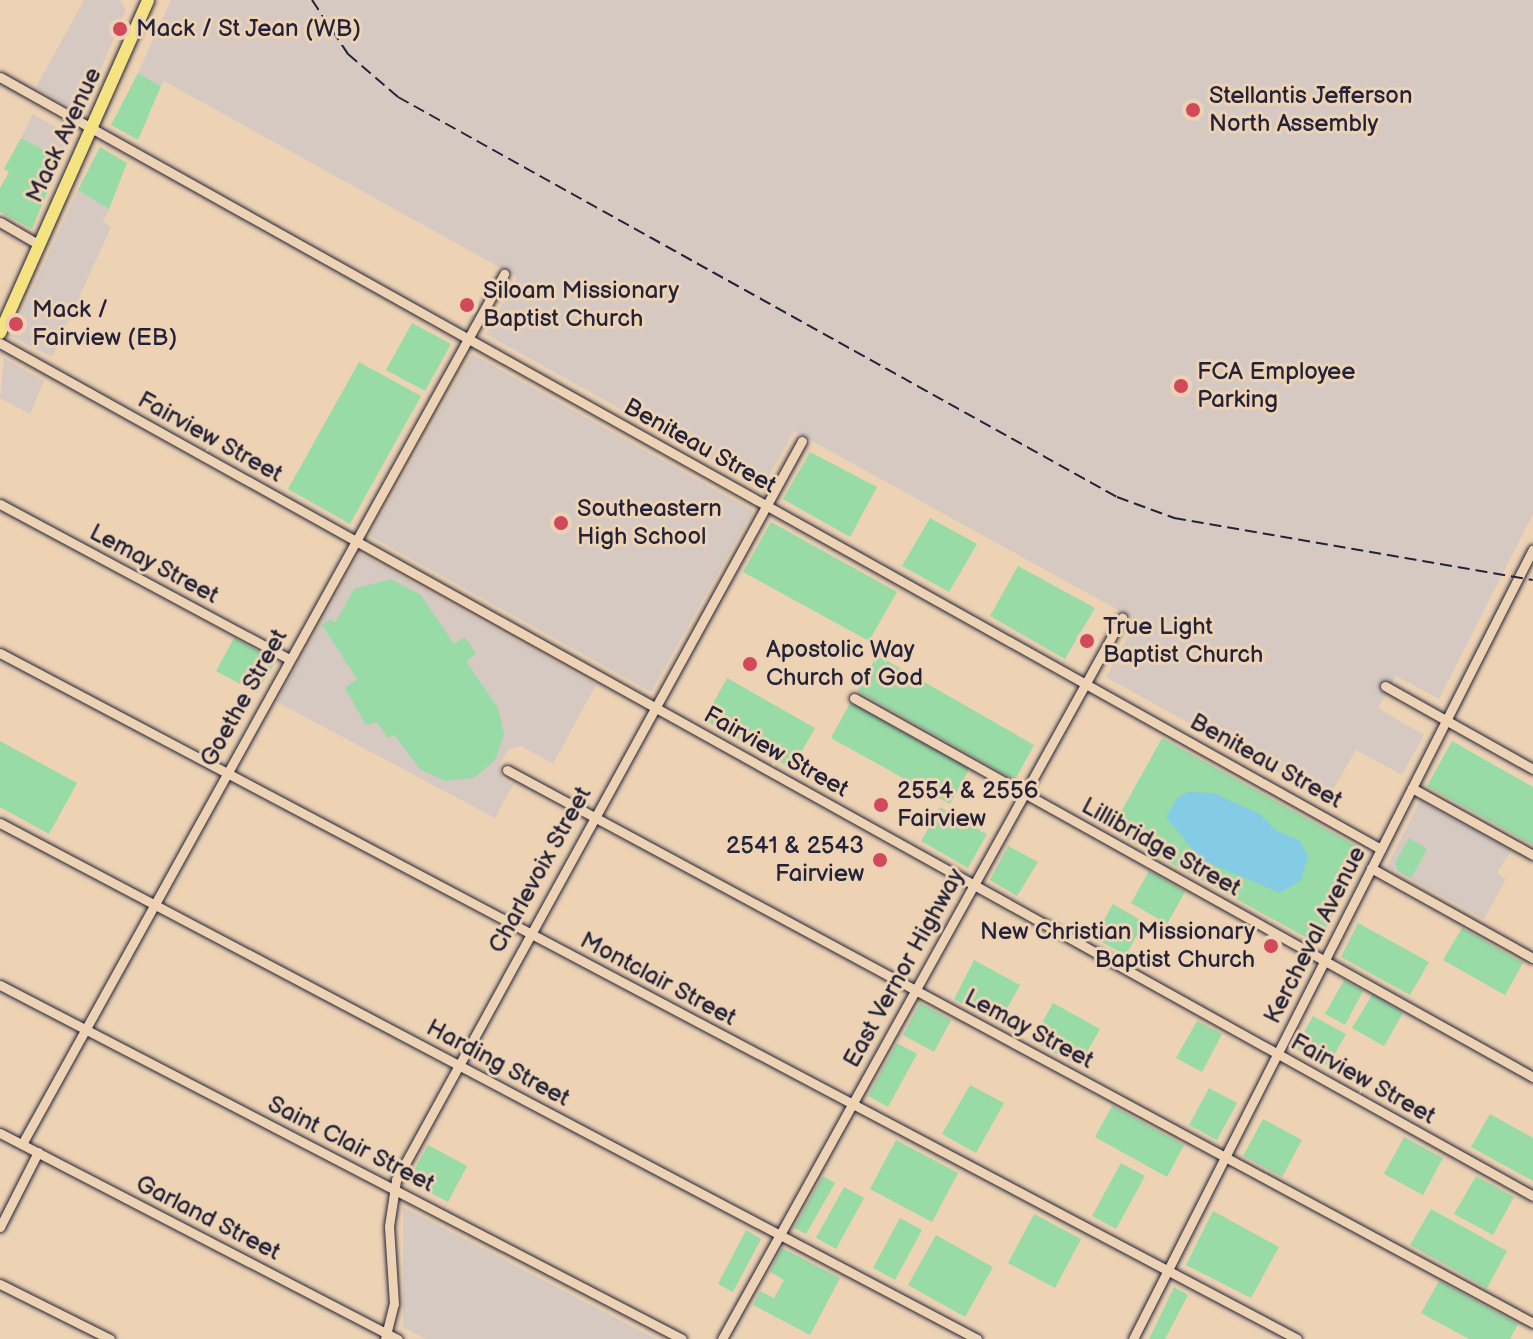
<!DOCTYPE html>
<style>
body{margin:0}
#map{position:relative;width:1533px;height:1339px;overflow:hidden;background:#edd3b4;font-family:"Balsamiq Sans",sans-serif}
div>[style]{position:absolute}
.built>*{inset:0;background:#d5c9c2}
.green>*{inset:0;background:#98dba6}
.water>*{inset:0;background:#84cbe5}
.roads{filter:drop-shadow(0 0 2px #22223b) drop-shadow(0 0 2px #22223b)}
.minor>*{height:9px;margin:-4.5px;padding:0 4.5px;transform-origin:4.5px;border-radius:4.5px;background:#edd3b4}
.major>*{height:12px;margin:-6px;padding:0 6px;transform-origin:6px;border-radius:6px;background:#f5e382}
.rail>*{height:2px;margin-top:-1px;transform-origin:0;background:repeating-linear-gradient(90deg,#22223b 0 12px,transparent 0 18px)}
.dots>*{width:22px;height:22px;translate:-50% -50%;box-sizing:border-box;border:4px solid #edd3b4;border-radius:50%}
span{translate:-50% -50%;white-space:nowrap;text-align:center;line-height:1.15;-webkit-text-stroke:6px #edd3b4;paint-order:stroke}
.poi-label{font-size:24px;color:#22223b}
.left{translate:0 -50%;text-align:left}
.right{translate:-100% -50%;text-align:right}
.street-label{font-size:24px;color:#22223b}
</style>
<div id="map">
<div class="built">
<i style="clip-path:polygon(84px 0,120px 0,126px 10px,82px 113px,36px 87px)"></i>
<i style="clip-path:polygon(171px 0,1533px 0,1533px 514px,1439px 699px,1396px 676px,1378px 708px,1424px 735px,1402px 775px,1356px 750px,1327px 800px,1106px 677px,1136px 620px,794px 431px,762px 488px,486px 334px,517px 277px,164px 81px,161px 86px,138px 73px)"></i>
<i style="clip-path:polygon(33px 114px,71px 136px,61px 159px,21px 138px)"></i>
<i style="clip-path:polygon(78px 190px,109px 209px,103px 222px,111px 227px,52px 357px,11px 336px)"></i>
<i style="clip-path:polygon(472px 354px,753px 511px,651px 692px,370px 536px)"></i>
<i style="clip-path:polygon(4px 358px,44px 381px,30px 414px,0 398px)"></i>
<i style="clip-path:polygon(360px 554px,596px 685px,553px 764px,521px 746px,509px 749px,499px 766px,502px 779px,513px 785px,495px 818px,277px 702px)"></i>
<i style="clip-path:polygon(1420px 801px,1511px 851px,1497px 873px,1506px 879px,1484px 919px,1387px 866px)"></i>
<i style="clip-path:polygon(403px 1207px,656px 1339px,426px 1339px,403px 1327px)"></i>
</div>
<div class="green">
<i style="clip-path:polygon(138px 73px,161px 86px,138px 140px,111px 125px)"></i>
<i style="clip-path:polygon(21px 138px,61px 159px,32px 229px,0 212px,0 188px,9px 172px,4px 169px)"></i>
<i style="clip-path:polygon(100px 147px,127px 163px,109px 209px,78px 190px)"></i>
<i style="clip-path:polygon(412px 323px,451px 344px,425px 391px,386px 370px)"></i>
<i style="clip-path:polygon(359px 362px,421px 396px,350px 524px,288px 489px)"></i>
<i style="clip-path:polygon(810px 452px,877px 487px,850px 537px,783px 499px)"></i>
<i style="clip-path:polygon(930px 518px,977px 544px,949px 592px,902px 566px)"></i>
<i style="clip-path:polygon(771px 522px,897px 592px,869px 641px,743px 572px)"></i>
<i style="clip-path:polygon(1018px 566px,1095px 608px,1065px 659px,990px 616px)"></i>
<i style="clip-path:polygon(391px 579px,421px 595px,454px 644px,465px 637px,476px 654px,466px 661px,498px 708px,504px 735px,495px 760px,474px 778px,445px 781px,421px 770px,394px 735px,388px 738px,377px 722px,366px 725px,345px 688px,357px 679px,322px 625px,331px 619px,335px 623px,354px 589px)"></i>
<i style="clip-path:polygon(234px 638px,276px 661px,257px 693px,216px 671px)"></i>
<i style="clip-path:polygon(877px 655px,1034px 745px,1015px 780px,858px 691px)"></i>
<i style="clip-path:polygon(727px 678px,815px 728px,792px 769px,704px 720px)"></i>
<i style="clip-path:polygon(850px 703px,969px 769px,950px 804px,831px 738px)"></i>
<i style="clip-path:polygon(1162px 738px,1360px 848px,1363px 854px,1318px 944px,1111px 830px)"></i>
<i style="clip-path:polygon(0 741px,77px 783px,49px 834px,0 807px)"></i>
<i style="clip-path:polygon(1452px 741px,1533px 787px,1533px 845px,1427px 786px)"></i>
<i style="clip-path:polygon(940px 807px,987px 834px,968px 868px,921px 841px)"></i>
<i style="clip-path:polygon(1409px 838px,1427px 849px,1411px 878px,1398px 871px,1395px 863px)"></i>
<i style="clip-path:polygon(1008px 846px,1038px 862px,1017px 896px,990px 880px)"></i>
<i style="clip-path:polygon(1149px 871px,1185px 892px,1167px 924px,1131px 903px)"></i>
<i style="clip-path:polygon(1113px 904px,1144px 922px,1126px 955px,1094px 938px)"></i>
<i style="clip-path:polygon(1358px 923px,1429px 962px,1410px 995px,1341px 957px)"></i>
<i style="clip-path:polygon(1462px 928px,1523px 963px,1505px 995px,1443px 960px)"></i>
<i style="clip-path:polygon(974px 960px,1020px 985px,999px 1023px,954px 999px)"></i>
<i style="clip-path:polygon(1344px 980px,1363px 991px,1345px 1025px,1325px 1014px)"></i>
<i style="clip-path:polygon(1372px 995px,1403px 1013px,1384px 1046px,1352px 1028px)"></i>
<i style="clip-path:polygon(920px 1003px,951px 1020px,934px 1052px,903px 1035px)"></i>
<i style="clip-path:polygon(1053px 1003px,1100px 1029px,1079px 1066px,1032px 1041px)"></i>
<i style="clip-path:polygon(1313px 1016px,1346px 1034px,1328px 1066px,1295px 1048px)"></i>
<i style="clip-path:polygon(1197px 1021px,1222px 1034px,1202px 1072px,1176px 1058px)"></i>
<i style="clip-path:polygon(897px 1043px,917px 1054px,888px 1107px,868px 1096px)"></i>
<i style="clip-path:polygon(970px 1085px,1004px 1103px,976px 1153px,942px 1134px)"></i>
<i style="clip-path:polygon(1209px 1088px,1237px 1103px,1217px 1140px,1189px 1125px)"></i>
<i style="clip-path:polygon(1112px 1106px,1184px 1145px,1167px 1177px,1095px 1137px)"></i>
<i style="clip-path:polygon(1490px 1114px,1533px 1138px,1533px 1181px,1471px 1147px)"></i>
<i style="clip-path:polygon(1263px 1119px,1302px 1140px,1282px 1177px,1243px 1156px)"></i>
<i style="clip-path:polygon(1404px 1137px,1443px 1158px,1423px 1195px,1384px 1174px)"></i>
<i style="clip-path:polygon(896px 1140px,958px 1173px,932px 1222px,870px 1189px)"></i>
<i style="clip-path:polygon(428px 1145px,467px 1166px,448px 1202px,408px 1181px)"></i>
<i style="clip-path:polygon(1121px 1163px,1145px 1176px,1116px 1229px,1092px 1216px)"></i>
<i style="clip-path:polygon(823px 1176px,835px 1183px,806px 1234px,794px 1228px)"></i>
<i style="clip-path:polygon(1476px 1176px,1514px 1197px,1493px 1235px,1454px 1214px)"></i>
<i style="clip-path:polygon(844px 1187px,864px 1198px,836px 1249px,816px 1238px)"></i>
<i style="clip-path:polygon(1431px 1209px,1507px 1251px,1487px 1288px,1410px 1245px)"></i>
<i style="clip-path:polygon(1213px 1211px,1279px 1247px,1251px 1298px,1186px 1265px)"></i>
<i style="clip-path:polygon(1034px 1214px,1081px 1239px,1055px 1288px,1008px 1263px)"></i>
<i style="clip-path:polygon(900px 1218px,922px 1230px,895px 1280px,873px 1268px)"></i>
<i style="clip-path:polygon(746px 1230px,761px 1239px,733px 1292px,718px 1284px)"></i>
<i style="clip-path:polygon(936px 1235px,993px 1267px,965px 1317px,908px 1285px)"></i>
<i style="clip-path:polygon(782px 1248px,840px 1278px,810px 1335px,753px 1305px,760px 1291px,774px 1298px,784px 1280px,770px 1272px)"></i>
<i style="clip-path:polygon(1439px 1281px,1518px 1324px,1510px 1339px,1469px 1339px,1421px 1313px)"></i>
<i style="clip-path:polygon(1174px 1287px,1188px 1295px,1165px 1339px,1149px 1339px)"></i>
</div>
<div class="water">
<i style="clip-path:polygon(1188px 792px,1214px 793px,1260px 814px,1276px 830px,1300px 841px,1308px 856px,1301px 880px,1280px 893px,1200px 859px,1166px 817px,1177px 798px)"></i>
</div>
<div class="roads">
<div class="minor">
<i style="left:0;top:77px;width:1582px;rotate:29.21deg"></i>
<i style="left:0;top:222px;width:44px;rotate:30.1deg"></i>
<i style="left:0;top:343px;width:1754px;rotate:29.09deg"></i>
<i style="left:0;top:504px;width:328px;rotate:28.2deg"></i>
<i style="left:0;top:653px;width:1467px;rotate:27.87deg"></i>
<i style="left:1385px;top:686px;width:170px;rotate:29.3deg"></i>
<i style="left:854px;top:698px;width:778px;rotate:29.17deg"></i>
<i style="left:507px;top:770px;width:1166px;rotate:28.32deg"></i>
<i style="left:1412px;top:788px;width:138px;rotate:29deg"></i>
<i style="left:0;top:823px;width:1105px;rotate:27.84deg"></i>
<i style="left:1371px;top:868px;width:185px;rotate:29.1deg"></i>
<i style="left:0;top:985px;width:768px;rotate:27.43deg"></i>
<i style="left:0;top:1133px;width:448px;rotate:27.4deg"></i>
<i style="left:22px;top:1144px;width:995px;rotate:-61.01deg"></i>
<i style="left:0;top:1227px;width:84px;rotate:-63.1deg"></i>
<i style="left:0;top:1284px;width:123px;rotate:26.6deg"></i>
<i style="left:385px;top:1339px;width:36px;rotate:-76deg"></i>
<i style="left:394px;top:1304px;width:78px;rotate:-93.7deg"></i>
<i style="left:389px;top:1226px;width:47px;rotate:-81.3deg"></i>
<i style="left:396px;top:1180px;width:843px;rotate:-61.22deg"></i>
<i style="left:722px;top:1339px;width:825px;rotate:-60.98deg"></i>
<i style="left:1133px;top:1339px;width:885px;rotate:-63.15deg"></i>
</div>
<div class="major">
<i style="left:0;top:333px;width:364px;rotate:-66deg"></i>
</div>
</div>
<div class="rail">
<i style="left:312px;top:0;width:65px;rotate:56.3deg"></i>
<i style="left:348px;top:54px;width:66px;rotate:40.7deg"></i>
<i style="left:398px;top:97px;width:823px;rotate:29.09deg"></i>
<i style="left:1117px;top:497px;width:61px;rotate:20.2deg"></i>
<i style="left:1174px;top:518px;width:364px;rotate:9.8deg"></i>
</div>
<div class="dots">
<i style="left:120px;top:29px;background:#d1495b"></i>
<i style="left:1193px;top:110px;background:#d1495b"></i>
<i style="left:467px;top:305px;background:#d1495b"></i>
<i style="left:16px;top:324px;background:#d1495b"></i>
<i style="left:1181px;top:386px;background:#d1495b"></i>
<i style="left:561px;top:523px;background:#d1495b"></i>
<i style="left:1087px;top:641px;background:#d1495b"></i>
<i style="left:750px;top:664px;background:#d1495b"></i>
<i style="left:881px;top:805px;background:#d1495b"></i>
<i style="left:880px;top:860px;background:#d1495b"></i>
<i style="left:1271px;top:946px;background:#d1495b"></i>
</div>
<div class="poi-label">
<span class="left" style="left:136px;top:29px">Mack / St Jean (WB)</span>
<span class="left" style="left:1209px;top:110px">Stellantis Jefferson<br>North Assembly</span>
<span class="left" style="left:483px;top:305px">Siloam Missionary<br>Baptist Church</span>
<span class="left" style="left:32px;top:324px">Mack /<br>Fairview (EB)</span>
<span class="left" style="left:1197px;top:386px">FCA Employee<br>Parking</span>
<span class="left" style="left:577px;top:523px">Southeastern<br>High School</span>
<span class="left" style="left:1103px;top:641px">True Light<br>Baptist Church</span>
<span class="left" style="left:766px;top:664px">Apostolic Way<br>Church of God</span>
<span class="left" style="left:897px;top:805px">2554 &amp; 2556<br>Fairview</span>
<span class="right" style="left:864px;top:860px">2541 &amp; 2543<br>Fairview</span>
<span class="right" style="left:1255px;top:946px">New Christian Missionary<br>Baptist Church</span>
</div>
<div class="street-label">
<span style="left:64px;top:135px;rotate:-65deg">Mack Avenue</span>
<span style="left:210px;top:437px;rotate:29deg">Fairview Street</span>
<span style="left:700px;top:446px;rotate:29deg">Beniteau Street</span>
<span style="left:154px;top:564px;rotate:28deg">Lemay Street</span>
<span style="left:244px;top:698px;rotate:-61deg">Goethe Street</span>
<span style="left:776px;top:752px;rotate:29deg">Fairview Street</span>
<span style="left:1266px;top:761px;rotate:29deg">Beniteau Street</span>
<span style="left:1161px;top:847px;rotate:29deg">Lillibridge Street</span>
<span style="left:540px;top:870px;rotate:-61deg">Charlevoix Street</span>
<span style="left:1315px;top:935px;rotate:-63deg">Kercheval Avenue</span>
<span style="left:904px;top:968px;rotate:-61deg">East Vernor Highway</span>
<span style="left:658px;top:979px;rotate:28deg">Montclair Street</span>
<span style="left:1029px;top:1029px;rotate:28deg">Lemay Street</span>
<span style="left:498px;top:1063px;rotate:28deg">Harding Street</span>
<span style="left:1363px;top:1079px;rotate:29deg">Fairview Street</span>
<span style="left:351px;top:1144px;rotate:27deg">Saint Clair Street</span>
<span style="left:208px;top:1218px;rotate:27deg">Garland Street</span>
</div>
</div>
